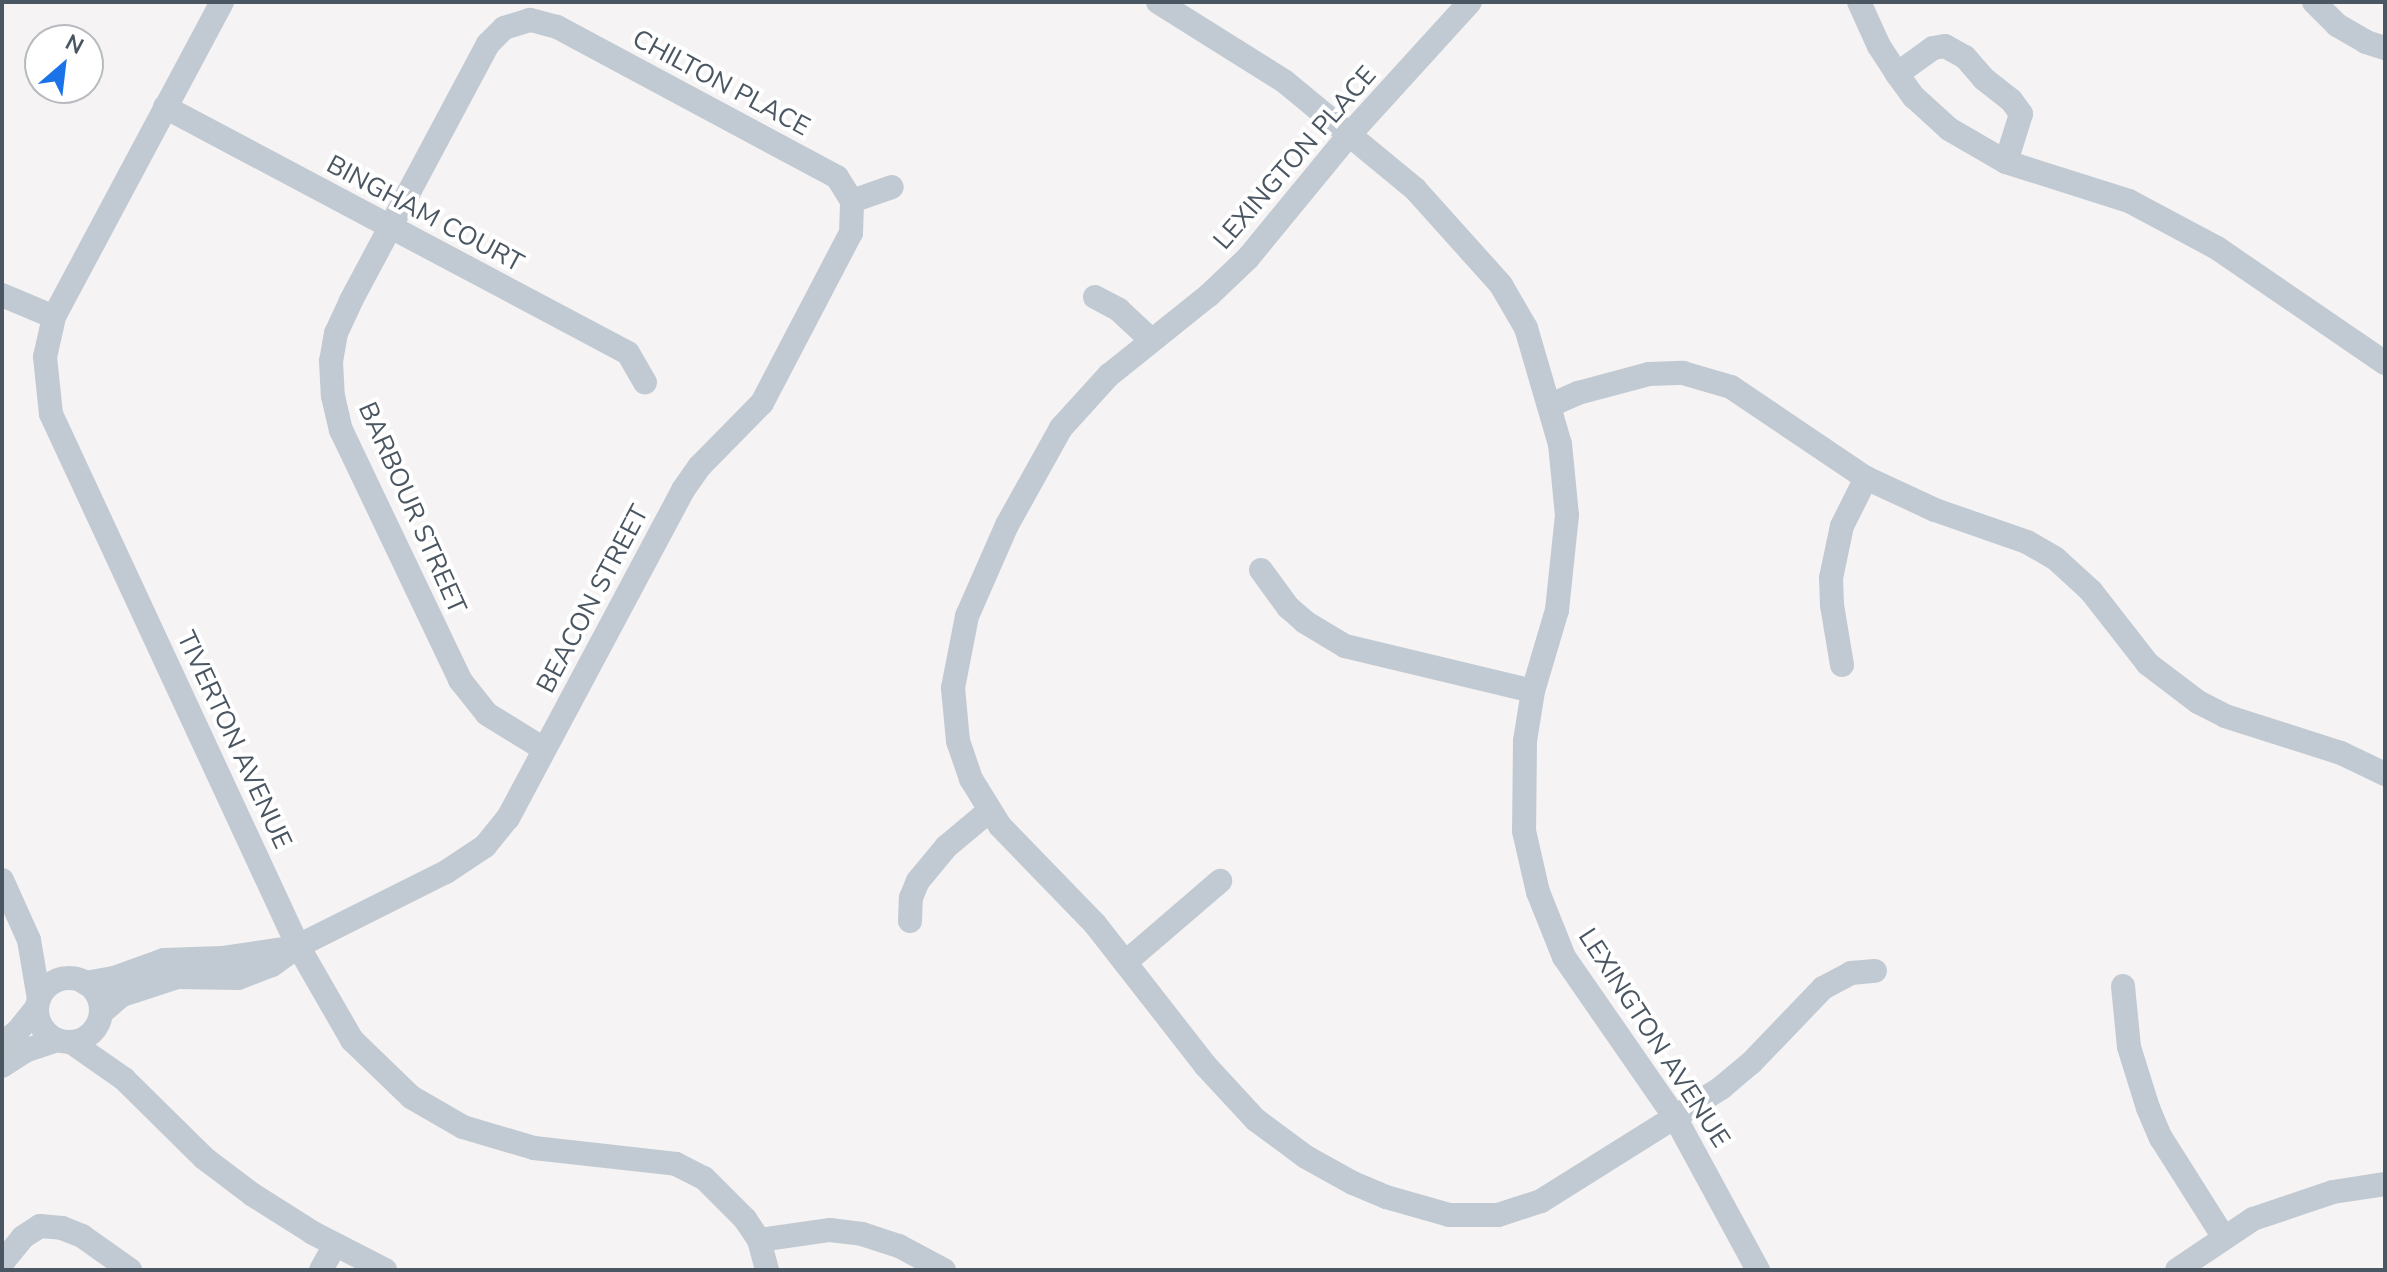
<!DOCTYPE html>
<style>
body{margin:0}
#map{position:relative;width:2387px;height:1272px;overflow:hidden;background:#f5f3f3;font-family:"Nunito Sans",sans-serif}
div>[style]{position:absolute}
.minor>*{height:24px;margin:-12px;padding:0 12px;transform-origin:12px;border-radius:12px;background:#c1cad2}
.minor>.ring{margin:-12px;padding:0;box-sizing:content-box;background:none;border:24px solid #c1cad2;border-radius:50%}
span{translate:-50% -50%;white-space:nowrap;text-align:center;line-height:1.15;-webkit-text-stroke:8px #fff;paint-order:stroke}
.street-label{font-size:26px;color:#4a5661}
.frame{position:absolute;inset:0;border:4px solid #4a5661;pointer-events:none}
.north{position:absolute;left:24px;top:24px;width:80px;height:80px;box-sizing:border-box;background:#fff;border:2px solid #b7bbc0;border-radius:50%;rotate:28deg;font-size:22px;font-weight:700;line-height:32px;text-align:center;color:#4a5661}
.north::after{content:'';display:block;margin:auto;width:28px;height:36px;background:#1a73e8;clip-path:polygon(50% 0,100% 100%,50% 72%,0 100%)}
</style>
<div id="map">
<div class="minor">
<i style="left:222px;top:2px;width:357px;rotate:118.1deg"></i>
<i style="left:54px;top:317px;width:41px;rotate:102.7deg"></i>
<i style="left:45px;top:357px;width:57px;rotate:84deg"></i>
<i style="left:51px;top:414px;width:587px;rotate:65.1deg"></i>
<i style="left:298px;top:946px;width:108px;rotate:60.1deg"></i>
<i style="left:352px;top:1040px;width:82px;rotate:44deg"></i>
<i style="left:411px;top:1097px;width:60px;rotate:30deg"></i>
<i style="left:463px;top:1127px;width:74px;rotate:16.5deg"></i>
<i style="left:534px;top:1148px;width:143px;rotate:6.4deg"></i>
<i style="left:676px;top:1164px;width:31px;rotate:27deg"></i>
<i style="left:704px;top:1178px;width:58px;rotate:45deg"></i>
<i style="left:745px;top:1219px;width:25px;rotate:56deg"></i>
<i style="left:759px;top:1240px;width:31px;rotate:75deg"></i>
<i style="left:1158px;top:2px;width:149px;rotate:32.1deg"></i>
<i style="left:1284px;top:81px;width:170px;rotate:39.5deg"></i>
<i style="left:1415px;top:189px;width:129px;rotate:48.1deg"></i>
<i style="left:1501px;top:285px;width:50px;rotate:59.8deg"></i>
<i style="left:1526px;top:328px;width:121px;rotate:73.7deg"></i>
<i style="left:1560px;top:444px;width:71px;rotate:84.4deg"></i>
<i style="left:1567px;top:515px;width:96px;rotate:96deg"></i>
<i style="left:1557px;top:610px;width:84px;rotate:106.5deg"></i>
<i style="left:1533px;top:691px;width:51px;rotate:99.1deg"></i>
<i style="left:1525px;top:741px;width:90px;rotate:90.6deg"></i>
<i style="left:1524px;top:831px;width:63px;rotate:77.1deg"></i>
<i style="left:1538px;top:892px;width:70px;rotate:68.2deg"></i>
<i style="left:1564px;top:957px;width:197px;rotate:55.3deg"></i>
<i style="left:1676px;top:1119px;width:172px;rotate:61.5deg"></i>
<i style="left:1470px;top:2px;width:180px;rotate:132.3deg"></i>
<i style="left:1349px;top:135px;width:159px;rotate:129.4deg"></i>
<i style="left:1248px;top:258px;width:54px;rotate:136.5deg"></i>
<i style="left:1209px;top:295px;width:128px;rotate:141.3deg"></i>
<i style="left:1109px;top:375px;width:72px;rotate:132.2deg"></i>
<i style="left:1061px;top:428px;width:111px;rotate:119.1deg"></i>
<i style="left:1007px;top:525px;width:99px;rotate:113.7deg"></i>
<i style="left:967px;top:616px;width:73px;rotate:101deg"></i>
<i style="left:953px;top:688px;width:53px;rotate:84.6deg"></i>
<i style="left:958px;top:741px;width:40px;rotate:71.1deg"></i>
<i style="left:971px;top:779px;width:55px;rotate:58.3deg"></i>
<i style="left:1000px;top:826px;width:136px;rotate:45.9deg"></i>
<i style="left:1095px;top:924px;width:179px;rotate:52deg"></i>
<i style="left:1205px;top:1065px;width:75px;rotate:47.2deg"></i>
<i style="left:1256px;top:1120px;width:62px;rotate:36.5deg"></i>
<i style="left:1306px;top:1157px;width:54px;rotate:29deg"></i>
<i style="left:1353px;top:1183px;width:36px;rotate:23deg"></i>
<i style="left:1386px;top:1197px;width:66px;rotate:15.9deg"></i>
<i style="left:1449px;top:1215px;width:49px"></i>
<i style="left:1498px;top:1215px;width:45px;rotate:-18deg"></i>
<i style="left:1541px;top:1201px;width:213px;rotate:-32.1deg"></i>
<i style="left:1721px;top:1088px;width:39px;rotate:-40deg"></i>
<i style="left:1751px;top:1063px;width:104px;rotate:-46.2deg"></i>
<i style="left:1823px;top:988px;width:32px;rotate:-28deg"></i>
<i style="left:1851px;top:973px;width:24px;rotate:-5deg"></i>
<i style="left:1859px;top:2px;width:48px;rotate:65.6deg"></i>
<i style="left:1879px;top:46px;width:33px;rotate:57deg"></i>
<i style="left:1897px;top:74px;width:29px;rotate:54deg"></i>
<i style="left:1914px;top:97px;width:47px;rotate:42.4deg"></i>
<i style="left:1949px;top:129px;width:66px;rotate:30.1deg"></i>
<i style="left:2006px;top:162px;width:129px;rotate:17.6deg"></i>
<i style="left:2129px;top:201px;width:100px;rotate:28.1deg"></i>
<i style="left:2217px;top:248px;width:204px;rotate:34.4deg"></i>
<i style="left:2314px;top:2px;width:33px;rotate:45deg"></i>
<i style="left:2337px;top:25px;width:34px;rotate:30deg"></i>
<i style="left:2366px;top:42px;width:20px;rotate:18deg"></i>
<i style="left:1897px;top:74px;width:44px;rotate:-35.8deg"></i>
<i style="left:1933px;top:48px;width:12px;rotate:-9deg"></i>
<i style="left:1945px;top:46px;width:23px;rotate:29deg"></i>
<i style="left:1965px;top:57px;width:29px;rotate:49deg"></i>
<i style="left:1984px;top:79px;width:34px;rotate:38deg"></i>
<i style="left:2011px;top:100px;width:17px;rotate:54deg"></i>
<i style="left:2021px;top:114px;width:50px;rotate:107.4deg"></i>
<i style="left:165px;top:107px;width:524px;rotate:27.98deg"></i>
<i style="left:628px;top:353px;width:34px;rotate:60deg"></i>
<i style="left:852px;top:201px;width:42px;rotate:-19.3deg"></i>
<i style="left:2px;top:295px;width:56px;rotate:22.9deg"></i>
<i style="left:1095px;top:297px;width:27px;rotate:28deg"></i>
<i style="left:1119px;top:310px;width:44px;rotate:43.2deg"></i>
<i style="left:1551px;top:405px;width:30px;rotate:-24deg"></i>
<i style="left:1578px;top:393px;width:73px;rotate:-15deg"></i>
<i style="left:1649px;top:374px;width:34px;rotate:-2deg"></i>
<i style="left:1683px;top:373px;width:50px;rotate:16.3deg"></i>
<i style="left:1731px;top:387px;width:163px;rotate:34deg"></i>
<i style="left:1866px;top:478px;width:76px;rotate:24.9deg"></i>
<i style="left:1935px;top:510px;width:97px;rotate:19.2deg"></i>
<i style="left:2027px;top:542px;width:32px;rotate:30deg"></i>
<i style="left:2055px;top:558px;width:49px;rotate:42.5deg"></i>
<i style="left:2091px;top:591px;width:93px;rotate:52deg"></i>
<i style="left:2148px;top:664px;width:63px;rotate:37.2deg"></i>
<i style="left:2198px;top:702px;width:30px;rotate:27deg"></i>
<i style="left:2225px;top:716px;width:122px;rotate:17.7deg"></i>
<i style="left:2341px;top:753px;width:49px;rotate:25.5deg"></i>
<i style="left:1261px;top:570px;width:46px;rotate:53.9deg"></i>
<i style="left:1288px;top:607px;width:23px;rotate:41deg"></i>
<i style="left:1305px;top:622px;width:47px;rotate:31deg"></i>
<i style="left:1345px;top:646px;width:193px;rotate:13.5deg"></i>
<i style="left:1842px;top:665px;width:61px;rotate:-99.5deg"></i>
<i style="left:1832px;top:605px;width:27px;rotate:-92deg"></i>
<i style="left:1831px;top:578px;width:53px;rotate:-78.1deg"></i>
<i style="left:1842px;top:526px;width:54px;rotate:-63.4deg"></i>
<i style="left:2px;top:880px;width:66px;rotate:65.8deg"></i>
<i style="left:29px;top:940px;width:60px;rotate:80.4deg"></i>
<i style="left:910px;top:921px;width:23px;rotate:-88deg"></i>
<i style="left:911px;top:898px;width:18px;rotate:-68deg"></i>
<i style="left:918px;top:881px;width:44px;rotate:-50.5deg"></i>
<i style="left:946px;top:847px;width:56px;rotate:-39.9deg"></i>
<i style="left:1127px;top:961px;width:123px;rotate:-40.7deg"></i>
<i class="ring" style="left:37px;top:978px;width:40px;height:40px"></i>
<i style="left:85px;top:983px;width:29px;rotate:-10deg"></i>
<i style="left:114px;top:978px;width:53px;rotate:-19.8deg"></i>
<i style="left:164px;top:960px;width:58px;rotate:-2deg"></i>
<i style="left:222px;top:958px;width:63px;rotate:-8.3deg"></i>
<i style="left:2123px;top:986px;width:61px;rotate:84.4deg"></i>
<i style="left:2129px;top:1047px;width:64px;rotate:72.7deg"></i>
<i style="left:2148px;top:1108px;width:33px;rotate:67deg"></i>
<i style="left:2161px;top:1138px;width:116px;rotate:57.7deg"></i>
<i style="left:101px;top:1013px;width:28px;rotate:-41deg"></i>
<i style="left:122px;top:995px;width:58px;rotate:-18.1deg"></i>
<i style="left:177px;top:977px;width:61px;rotate:0.9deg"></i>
<i style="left:238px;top:978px;width:36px;rotate:-21deg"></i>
<i style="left:272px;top:965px;width:32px;rotate:-36deg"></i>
<i style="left:298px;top:946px;width:165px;rotate:-26.6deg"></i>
<i style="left:446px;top:872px;width:47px;rotate:-33.7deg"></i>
<i style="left:485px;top:846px;width:36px;rotate:-51deg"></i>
<i style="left:508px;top:818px;width:372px;rotate:-61.9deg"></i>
<i style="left:683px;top:490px;width:29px;rotate:-55deg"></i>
<i style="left:700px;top:466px;width:88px;rotate:-45.5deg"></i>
<i style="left:762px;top:403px;width:192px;rotate:-62.4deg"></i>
<i style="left:851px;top:233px;width:32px;rotate:-88deg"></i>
<i style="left:852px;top:201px;width:28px;rotate:-122deg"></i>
<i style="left:837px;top:177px;width:318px;rotate:-151.8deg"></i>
<i style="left:557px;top:27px;width:28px;rotate:-165deg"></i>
<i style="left:530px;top:20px;width:27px;rotate:163deg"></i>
<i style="left:504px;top:28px;width:23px;rotate:135deg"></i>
<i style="left:488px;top:44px;width:291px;rotate:118.1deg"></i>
<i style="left:351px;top:301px;width:35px;rotate:115deg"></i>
<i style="left:336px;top:333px;width:28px;rotate:100deg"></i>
<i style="left:331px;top:361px;width:35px;rotate:87deg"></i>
<i style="left:333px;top:396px;width:35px;rotate:77deg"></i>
<i style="left:341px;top:430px;width:277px;rotate:64.5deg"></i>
<i style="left:460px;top:680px;width:43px;rotate:51.5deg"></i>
<i style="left:487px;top:714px;width:67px;rotate:31.6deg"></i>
<i style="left:71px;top:1042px;width:65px;rotate:34.9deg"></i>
<i style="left:124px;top:1079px;width:112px;rotate:44.6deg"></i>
<i style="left:204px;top:1158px;width:61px;rotate:37.1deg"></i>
<i style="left:253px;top:1195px;width:71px;rotate:32.3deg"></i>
<i style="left:313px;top:1233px;width:81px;rotate:27.2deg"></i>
<i style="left:2px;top:1043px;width:19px;rotate:-36deg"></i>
<i style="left:17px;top:1032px;width:32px;rotate:-51deg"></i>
<i style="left:2px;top:1066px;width:30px;rotate:-33deg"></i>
<i style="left:27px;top:1050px;width:32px;rotate:-18deg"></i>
<i style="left:759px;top:1240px;width:72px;rotate:-8deg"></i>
<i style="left:830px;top:1230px;width:32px;rotate:7deg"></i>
<i style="left:862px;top:1234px;width:39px;rotate:18deg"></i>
<i style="left:899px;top:1246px;width:51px;rotate:28.1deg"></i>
<i style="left:2px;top:1263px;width:33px;rotate:-51deg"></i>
<i style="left:23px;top:1237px;width:20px;rotate:-33deg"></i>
<i style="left:40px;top:1226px;width:22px;rotate:5deg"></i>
<i style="left:62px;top:1228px;width:22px;rotate:22deg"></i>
<i style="left:82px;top:1236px;width:59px;rotate:35.3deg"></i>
<i style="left:321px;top:1270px;width:29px;rotate:-61deg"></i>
<i style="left:2177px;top:1270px;width:92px;rotate:-33.9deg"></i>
<i style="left:2253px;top:1219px;width:84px;rotate:-18.6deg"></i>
<i style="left:2333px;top:1192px;width:53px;rotate:-8.7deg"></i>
</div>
<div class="street-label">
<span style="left:721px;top:83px;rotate:28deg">CHILTON PLACE</span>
<span style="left:1295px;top:158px;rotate:-49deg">LEXINGTON PLACE</span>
<span style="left:425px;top:214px;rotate:28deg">BINGHAM COURT</span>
<span style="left:412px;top:508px;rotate:66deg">BARBOUR STREET</span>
<span style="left:593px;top:599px;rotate:-62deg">BEACON STREET</span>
<span style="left:234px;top:740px;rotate:65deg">TIVERTON AVENUE</span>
<span style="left:1654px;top:1038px;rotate:57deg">LEXINGTON AVENUE</span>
</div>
<div class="frame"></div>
<div class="north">N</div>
</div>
